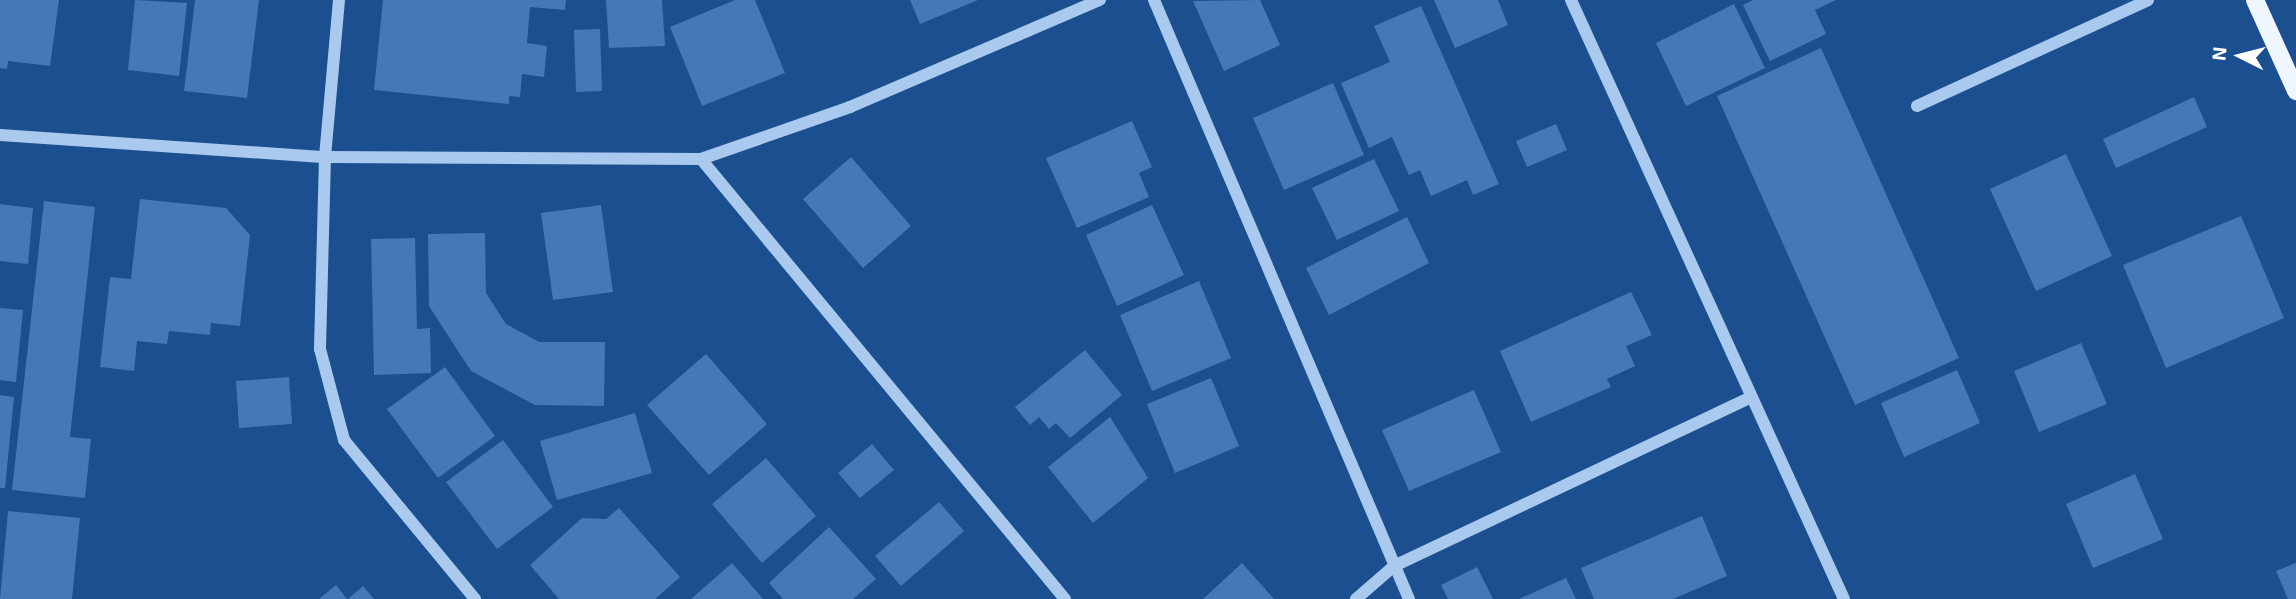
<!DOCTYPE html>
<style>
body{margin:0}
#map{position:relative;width:2296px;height:599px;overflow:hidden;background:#1b4f8f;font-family:"Exo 2",sans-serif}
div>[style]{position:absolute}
.building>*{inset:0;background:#4478b7}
.minor>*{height:12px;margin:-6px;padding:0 6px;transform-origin:6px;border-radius:6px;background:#a9c9ee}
.major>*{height:18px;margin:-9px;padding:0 9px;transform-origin:9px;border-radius:9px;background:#f0f6ff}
span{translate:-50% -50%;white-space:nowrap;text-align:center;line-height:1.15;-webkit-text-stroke:5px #1b4f8f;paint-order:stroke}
.north{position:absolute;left:2205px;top:21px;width:70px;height:70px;-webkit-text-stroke:5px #1b4f8f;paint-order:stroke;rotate:276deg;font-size:19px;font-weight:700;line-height:28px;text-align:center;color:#fff}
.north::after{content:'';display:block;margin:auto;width:24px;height:32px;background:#fff;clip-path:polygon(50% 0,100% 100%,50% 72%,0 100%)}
</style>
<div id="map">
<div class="building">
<i style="clip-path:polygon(0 0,59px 0,50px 66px,8px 61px,7px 69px,0 68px)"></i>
<i style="clip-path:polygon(135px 0,187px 3px,179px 76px,128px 70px)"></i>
<i style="clip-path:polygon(195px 0,259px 0,247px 98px,184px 91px)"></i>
<i style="clip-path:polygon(383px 0,566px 0,565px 10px,530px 7px,527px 43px,547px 46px,544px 77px,522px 74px,520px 97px,509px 96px,509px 104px,374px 90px)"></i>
<i style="clip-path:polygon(606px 0,662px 0,665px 46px,609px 48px)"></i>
<i style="clip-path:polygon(735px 0,755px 0,785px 73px,702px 106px,670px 27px)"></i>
<i style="clip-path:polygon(910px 0,978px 0,920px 24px)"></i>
<i style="clip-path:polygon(1260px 0,1280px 45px,1224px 71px,1193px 1px)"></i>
<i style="clip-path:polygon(1434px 0,1498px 0,1508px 25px,1455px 48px)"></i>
<i style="clip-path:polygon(1753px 0,1836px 0,1815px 10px,1826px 34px,1770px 61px,1743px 5px)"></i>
<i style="clip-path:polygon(1734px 4px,1765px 68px,1686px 106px,1656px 43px)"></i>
<i style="clip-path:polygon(1421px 6px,1499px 184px,1473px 195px,1467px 180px,1431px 196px,1420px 170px,1409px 175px,1392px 137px,1369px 148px,1341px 83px,1390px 62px,1374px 26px)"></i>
<i style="clip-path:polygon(600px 29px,602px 91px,576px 92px,574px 30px)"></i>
<i style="clip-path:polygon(1821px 48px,1959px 358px,1855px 405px,1717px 96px)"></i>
<i style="clip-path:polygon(1333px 83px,1364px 155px,1284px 190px,1253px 118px)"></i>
<i style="clip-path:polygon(2194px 97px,2207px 127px,2116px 168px,2103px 139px)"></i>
<i style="clip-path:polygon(1132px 121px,1152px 167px,1139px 173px,1149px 197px,1077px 228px,1046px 158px)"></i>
<i style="clip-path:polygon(1556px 124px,1567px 150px,1527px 167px,1516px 141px)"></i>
<i style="clip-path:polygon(2066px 154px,2112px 256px,2036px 291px,1990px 189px)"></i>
<i style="clip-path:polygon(851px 157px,911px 226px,863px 268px,803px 199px)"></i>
<i style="clip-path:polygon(1374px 159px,1399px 211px,1337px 240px,1312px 188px)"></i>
<i style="clip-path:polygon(140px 199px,226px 208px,250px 235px,240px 326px,211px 323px,210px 335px,169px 331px,167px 344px,137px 341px,134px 371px,100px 367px,110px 277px,131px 279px)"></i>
<i style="clip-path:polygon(44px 201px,95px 207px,70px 437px,91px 439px,85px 498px,12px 490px)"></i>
<i style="clip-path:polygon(0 204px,33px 208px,28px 264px,0 261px)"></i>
<i style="clip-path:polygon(601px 205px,613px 292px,553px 300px,541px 213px)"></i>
<i style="clip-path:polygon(1152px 205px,1184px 275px,1117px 306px,1086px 235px)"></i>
<i style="clip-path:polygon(2241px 216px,2284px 318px,2166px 368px,2123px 265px)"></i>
<i style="clip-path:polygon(1407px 217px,1429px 263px,1329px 315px,1306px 268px)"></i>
<i style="clip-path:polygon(485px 233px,486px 293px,506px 324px,539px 342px,605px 342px,604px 406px,535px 405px,471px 371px,429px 306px,428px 234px)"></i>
<i style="clip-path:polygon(415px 238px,417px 329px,430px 328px,431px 373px,374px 375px,371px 239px)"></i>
<i style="clip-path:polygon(1199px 281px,1231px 358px,1152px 391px,1120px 315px)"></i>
<i style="clip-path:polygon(1631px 292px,1652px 335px,1626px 346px,1635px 366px,1607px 379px,1611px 387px,1531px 422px,1500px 351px)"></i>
<i style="clip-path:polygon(0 308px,23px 310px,16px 382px,0 380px)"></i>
<i style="clip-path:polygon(2081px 343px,2107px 404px,2039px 432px,2014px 371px)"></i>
<i style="clip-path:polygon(1085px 350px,1122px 395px,1070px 438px,1056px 423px,1049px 429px,1039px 417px,1030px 425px,1015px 407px)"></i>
<i style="clip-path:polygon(706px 354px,767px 424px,709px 475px,647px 405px)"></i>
<i style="clip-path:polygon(445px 367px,495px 436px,438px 478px,387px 409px)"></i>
<i style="clip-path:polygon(1957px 370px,1980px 423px,1904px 457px,1881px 403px)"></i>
<i style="clip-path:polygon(289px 377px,292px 424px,239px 428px,236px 381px)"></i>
<i style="clip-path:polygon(1211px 378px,1239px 446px,1175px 473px,1147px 404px)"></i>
<i style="clip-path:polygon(1474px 390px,1501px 452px,1409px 491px,1382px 430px)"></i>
<i style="clip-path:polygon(0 395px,14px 397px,5px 488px,0 488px)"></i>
<i style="clip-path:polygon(635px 413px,652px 473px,557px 500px,540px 441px)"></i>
<i style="clip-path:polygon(1110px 417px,1148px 478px,1093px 523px,1048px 467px)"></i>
<i style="clip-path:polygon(503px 440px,553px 507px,497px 549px,446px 482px)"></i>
<i style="clip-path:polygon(872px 444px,894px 470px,860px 498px,838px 473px)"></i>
<i style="clip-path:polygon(766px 458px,816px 516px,762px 563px,712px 504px)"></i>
<i style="clip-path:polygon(2135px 474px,2163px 539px,2093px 568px,2066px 504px)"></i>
<i style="clip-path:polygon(939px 502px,964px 531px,901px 586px,875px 556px)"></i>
<i style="clip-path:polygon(619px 508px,680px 577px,655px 599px,559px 599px,530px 565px,582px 518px,606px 519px)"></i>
<i style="clip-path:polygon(8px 511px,80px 518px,72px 599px,0 599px)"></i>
<i style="clip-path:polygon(1702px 516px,1727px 576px,1673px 599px,1594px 599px,1581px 568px)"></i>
<i style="clip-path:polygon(829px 527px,876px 579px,853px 599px,783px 599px,769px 583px)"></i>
<i style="clip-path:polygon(732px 563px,763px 599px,691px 599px)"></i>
<i style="clip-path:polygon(1242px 563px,1274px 599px,1203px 599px)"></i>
<i style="clip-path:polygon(2296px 563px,2296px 599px,2288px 599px,2276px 571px)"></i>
<i style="clip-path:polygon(1477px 567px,1493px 599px,1448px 599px,1441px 585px)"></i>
<i style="clip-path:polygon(1566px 578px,1576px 599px,1519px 599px)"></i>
<i style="clip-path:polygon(336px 585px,347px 599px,319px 599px)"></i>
<i style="clip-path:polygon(363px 586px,374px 599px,348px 599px)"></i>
</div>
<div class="minor">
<i style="left:339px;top:0;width:158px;rotate:95.1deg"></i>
<i style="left:325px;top:157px;width:192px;rotate:91.5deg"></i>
<i style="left:320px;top:349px;width:94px;rotate:75.2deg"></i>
<i style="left:344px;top:440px;width:206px;rotate:50.5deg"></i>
<i style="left:1154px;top:0;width:651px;rotate:66.94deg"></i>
<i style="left:1571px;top:0;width:658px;rotate:65.5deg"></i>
<i style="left:1917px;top:106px;width:254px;rotate:-24.6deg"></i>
<i style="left:0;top:135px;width:326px;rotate:3.9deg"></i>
<i style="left:325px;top:157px;width:376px;rotate:0.3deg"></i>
<i style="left:701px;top:159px;width:158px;rotate:-19.2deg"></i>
<i style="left:850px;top:107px;width:272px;rotate:-23.2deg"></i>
<i style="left:701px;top:159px;width:571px;rotate:50.4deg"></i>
<i style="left:1356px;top:599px;width:50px;rotate:-41deg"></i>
<i style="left:1394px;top:566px;width:393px;rotate:-25.3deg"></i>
</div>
<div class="major">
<i style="left:2255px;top:0;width:100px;rotate:65.7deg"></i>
</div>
<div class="north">N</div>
</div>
